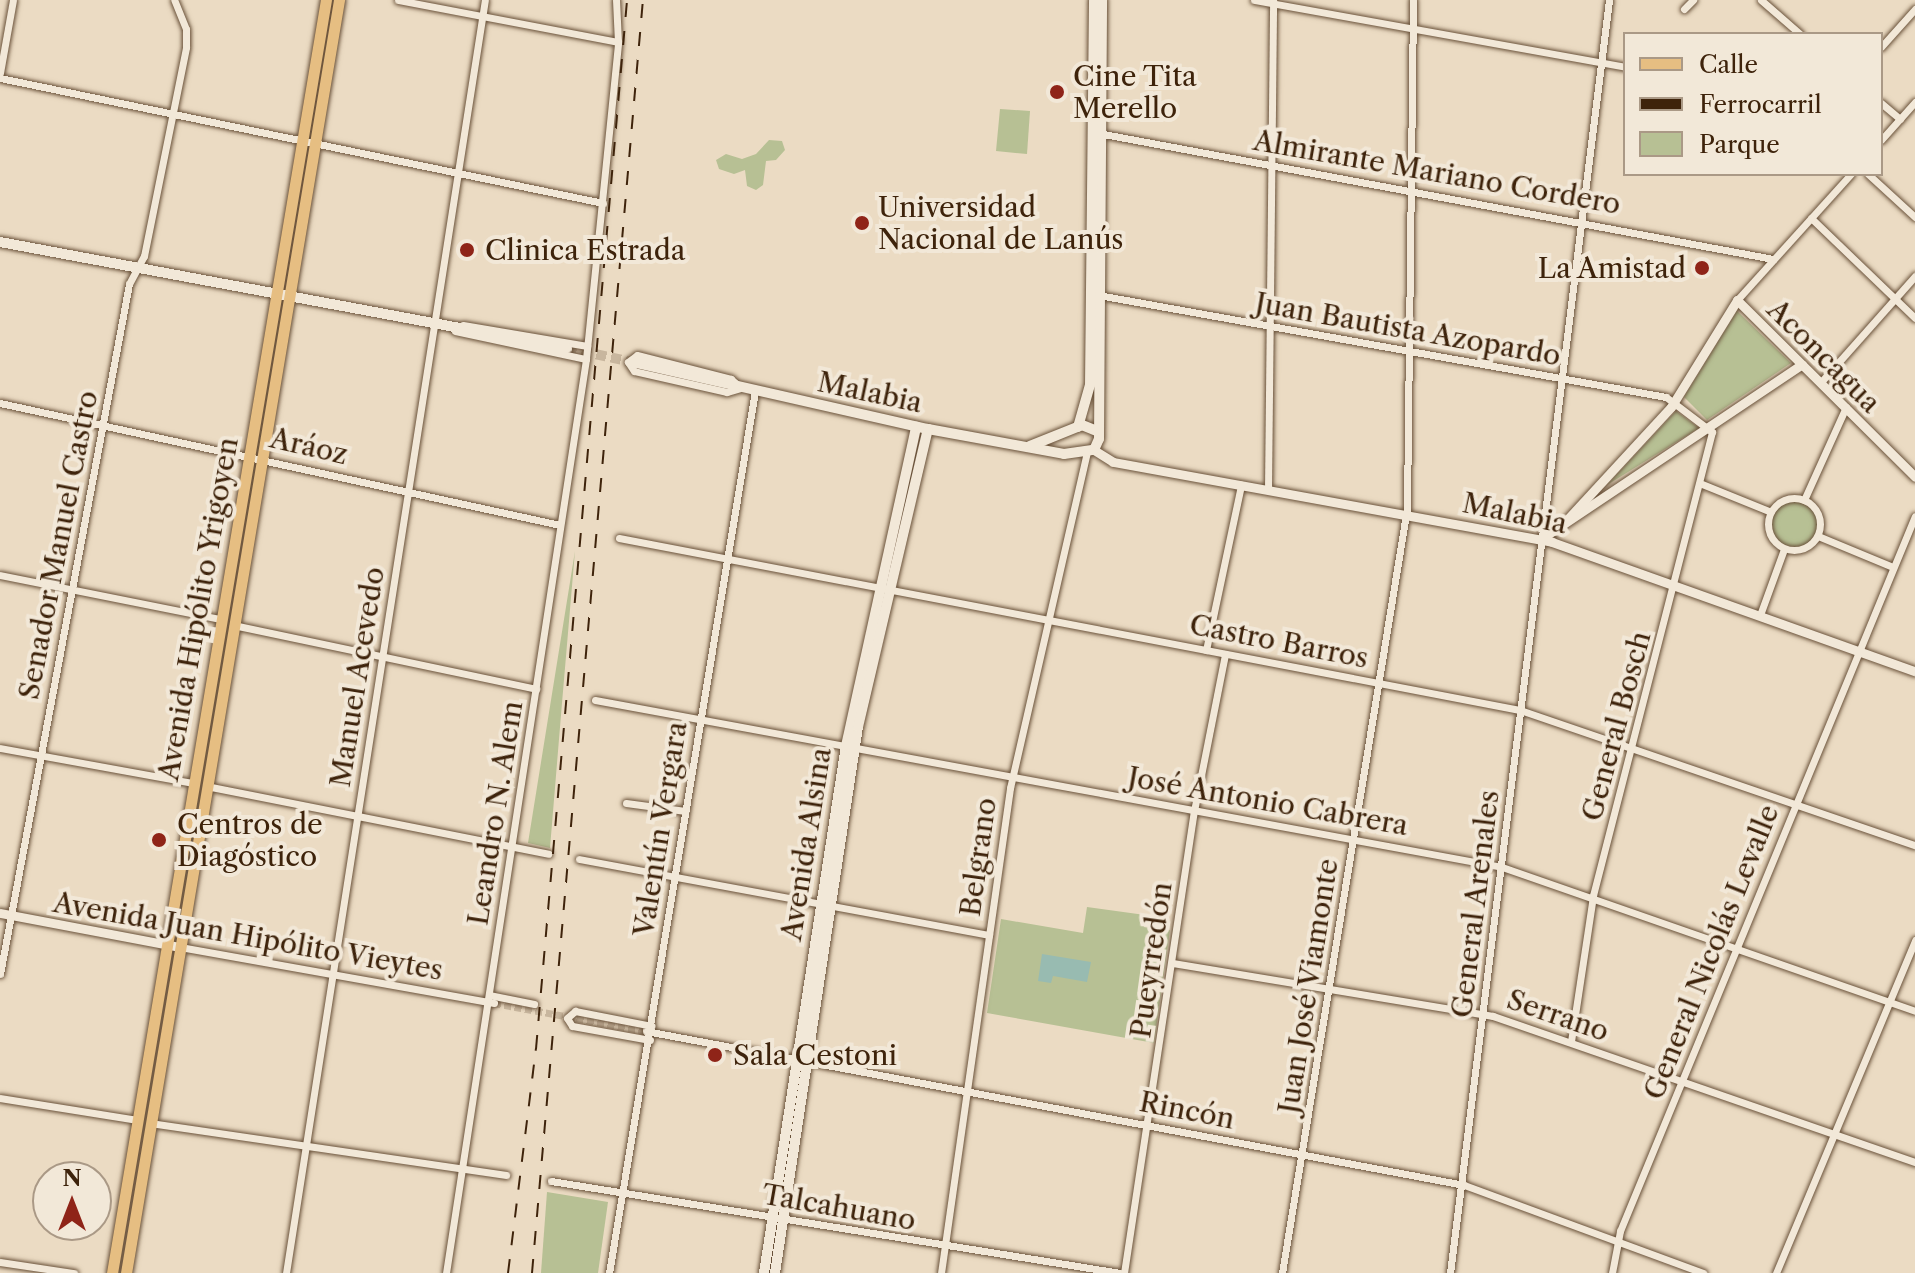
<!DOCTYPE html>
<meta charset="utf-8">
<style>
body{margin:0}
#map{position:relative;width:1915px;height:1273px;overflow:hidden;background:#ebdbc3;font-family:"Libre Caslon Text",serif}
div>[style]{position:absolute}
.green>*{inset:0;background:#b7c094}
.round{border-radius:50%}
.water>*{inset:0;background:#98bbb1}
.minor-tunnel>*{height:7px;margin-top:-3.5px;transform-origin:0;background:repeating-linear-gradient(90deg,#c8b69e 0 7px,transparent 0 10.5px)}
.secondary-tunnel>*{height:10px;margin-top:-5px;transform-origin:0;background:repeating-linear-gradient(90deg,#c8b69e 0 10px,transparent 0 15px)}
.roads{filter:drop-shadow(0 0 2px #695139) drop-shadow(0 0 2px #695139)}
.minor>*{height:7px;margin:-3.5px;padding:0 3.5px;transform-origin:3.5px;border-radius:3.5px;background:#f2e8d8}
.minor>.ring{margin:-3.5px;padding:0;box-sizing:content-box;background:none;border:7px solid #f2e8d8;border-radius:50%}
.tertiary>*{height:9px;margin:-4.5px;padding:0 4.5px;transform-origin:4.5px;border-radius:4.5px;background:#f2e8d8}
.secondary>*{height:10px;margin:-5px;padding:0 5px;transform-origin:5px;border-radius:5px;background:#f2e8d8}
.primary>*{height:11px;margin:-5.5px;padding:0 5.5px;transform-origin:5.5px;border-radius:5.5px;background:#e6be82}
.rail>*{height:2px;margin-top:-1px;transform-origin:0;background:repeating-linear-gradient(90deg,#3e230b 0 14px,transparent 0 28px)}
.dots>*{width:22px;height:22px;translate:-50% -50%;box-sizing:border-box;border:4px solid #f2e8d8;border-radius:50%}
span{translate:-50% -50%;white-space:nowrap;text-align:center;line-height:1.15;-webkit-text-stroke:8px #f2e8d8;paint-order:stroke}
.poi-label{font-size:28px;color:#3e230b}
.left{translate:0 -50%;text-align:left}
.right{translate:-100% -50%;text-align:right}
.street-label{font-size:28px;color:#3e230b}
.legend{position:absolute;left:1623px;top:32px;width:260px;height:144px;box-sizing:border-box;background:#f2e8d8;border:2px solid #aa9986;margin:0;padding:10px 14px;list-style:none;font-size:24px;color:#3e230b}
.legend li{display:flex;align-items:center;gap:16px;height:40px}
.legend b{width:40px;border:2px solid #aa9986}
.north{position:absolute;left:32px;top:1161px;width:80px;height:80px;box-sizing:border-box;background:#f2e8d8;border:2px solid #aa9986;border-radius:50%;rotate:0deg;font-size:22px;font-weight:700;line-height:32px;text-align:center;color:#3e230b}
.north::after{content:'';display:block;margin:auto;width:28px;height:36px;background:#8f2418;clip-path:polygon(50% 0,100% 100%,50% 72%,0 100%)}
</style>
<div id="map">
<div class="green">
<i style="clip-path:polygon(1000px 109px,1030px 111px,1027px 154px,996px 151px)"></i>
<i style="clip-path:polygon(769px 140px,782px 141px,785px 150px,776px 160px,766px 161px,763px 185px,756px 190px,747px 186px,745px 170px,734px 174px,719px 169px,716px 160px,726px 154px,742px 159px,756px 154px)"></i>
<i style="clip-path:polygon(1737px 311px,1791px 363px,1707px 420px,1684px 397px)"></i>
<i style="clip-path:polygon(1676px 411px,1699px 428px,1607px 485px)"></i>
<i class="round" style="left:1772px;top:501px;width:46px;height:46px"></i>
<i style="clip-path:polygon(575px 551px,562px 703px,550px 848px,528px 843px)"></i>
<i style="clip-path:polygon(1087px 907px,1145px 915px,1144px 927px,1170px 930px,1154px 1043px,987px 1013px,1001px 919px,1083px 933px)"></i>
<i style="clip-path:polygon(547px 1192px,608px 1202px,598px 1273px,541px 1273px)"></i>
</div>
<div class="water">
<i style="clip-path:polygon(1042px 954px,1091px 962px,1087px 982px,1053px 976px,1051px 983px,1038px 981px)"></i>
</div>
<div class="minor-tunnel">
<i style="left:494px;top:1003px;width:155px;rotate:10.4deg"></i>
</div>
<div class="secondary-tunnel">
<i style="left:567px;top:348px;width:66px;rotate:12.2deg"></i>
</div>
<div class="roads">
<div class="minor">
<i style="left:398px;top:0;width:224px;rotate:10.8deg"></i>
<i style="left:1254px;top:0;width:377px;rotate:10.2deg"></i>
<i style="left:1761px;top:0;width:52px;rotate:41.1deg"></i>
<i style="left:1684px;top:9px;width:13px;rotate:-45deg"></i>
<i style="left:1881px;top:47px;width:51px;rotate:-48.2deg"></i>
<i style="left:0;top:73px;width:74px;rotate:-79.9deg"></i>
<i style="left:0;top:78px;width:616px;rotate:11.71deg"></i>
<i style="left:1881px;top:103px;width:25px;rotate:40deg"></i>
<i style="left:1098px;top:133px;width:687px;rotate:10.57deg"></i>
<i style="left:1881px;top:140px;width:51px;rotate:-48.2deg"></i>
<i style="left:1868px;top:174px;width:64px;rotate:42.5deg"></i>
<i style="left:1811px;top:218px;width:144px;rotate:43.9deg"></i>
<i style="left:1098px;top:295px;width:577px;rotate:10.18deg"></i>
<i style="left:1666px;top:397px;width:58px;rotate:37.3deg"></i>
<i style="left:1712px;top:432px;width:479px;rotate:104.4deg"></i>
<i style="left:1593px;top:896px;width:147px;rotate:98.6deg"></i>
<i style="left:1737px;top:300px;width:170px;rotate:-47.9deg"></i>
<i style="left:463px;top:325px;width:126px;rotate:9.6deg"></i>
<i style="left:455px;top:331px;width:134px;rotate:12.1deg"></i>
<i style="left:637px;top:355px;width:97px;rotate:14.3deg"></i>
<i style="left:731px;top:379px;width:13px;rotate:42deg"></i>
<i style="left:741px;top:388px;width:15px;rotate:164deg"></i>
<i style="left:727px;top:392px;width:95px;rotate:-167.3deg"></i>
<i style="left:634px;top:371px;width:11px;rotate:-124deg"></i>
<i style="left:628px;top:362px;width:11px;rotate:-38deg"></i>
<i style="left:1821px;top:382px;width:142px;rotate:-48.4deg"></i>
<i style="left:0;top:403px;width:573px;rotate:12.29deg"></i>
<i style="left:1702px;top:484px;width:74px;rotate:22.1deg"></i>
<i style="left:1268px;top:490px;width:490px;rotate:-89.4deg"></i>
<i class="ring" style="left:1768px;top:498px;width:45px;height:45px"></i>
<i style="left:1804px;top:500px;width:102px;rotate:-65.7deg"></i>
<i style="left:1818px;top:536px;width:81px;rotate:22.5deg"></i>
<i style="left:619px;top:538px;width:917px;rotate:10.81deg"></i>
<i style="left:1520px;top:710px;width:417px;rotate:18.9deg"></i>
<i style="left:0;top:575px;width:224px;rotate:11.3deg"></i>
<i style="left:1760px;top:615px;width:70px;rotate:-70deg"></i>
<i style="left:233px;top:625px;width:310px;rotate:11.9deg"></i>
<i style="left:1206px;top:650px;width:169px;rotate:-78deg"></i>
<i style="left:595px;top:700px;width:922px;rotate:10.43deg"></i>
<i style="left:1502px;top:867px;width:437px;rotate:19.2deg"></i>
<i style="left:0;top:748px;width:196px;rotate:10.3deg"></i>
<i style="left:206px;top:786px;width:349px;rotate:11.2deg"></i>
<i style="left:626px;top:803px;width:60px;rotate:7.7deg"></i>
<i style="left:579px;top:859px;width:417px;rotate:10.5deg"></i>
<i style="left:180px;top:947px;width:319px;rotate:10.1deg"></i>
<i style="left:1173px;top:963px;width:324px;rotate:9.4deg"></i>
<i style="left:1493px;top:1016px;width:447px;rotate:19.1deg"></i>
<i style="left:0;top:974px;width:702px;rotate:-79.41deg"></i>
<i style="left:129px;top:284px;width:32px;rotate:-62deg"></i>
<i style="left:144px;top:256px;width:213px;rotate:-78.6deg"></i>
<i style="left:186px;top:47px;width:18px;rotate:-90deg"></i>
<i style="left:186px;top:29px;width:31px;rotate:-112deg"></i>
<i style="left:489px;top:995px;width:46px;rotate:11.3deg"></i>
<i style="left:646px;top:1031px;width:832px;rotate:10.66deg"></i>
<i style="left:1464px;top:1185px;width:255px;rotate:20.2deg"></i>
<i style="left:650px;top:1040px;width:79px;rotate:-169.8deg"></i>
<i style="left:572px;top:1026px;width:9px;rotate:-122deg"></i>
<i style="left:567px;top:1018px;width:11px;rotate:-41deg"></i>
<i style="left:575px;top:1011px;width:78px;rotate:11deg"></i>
<i style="left:0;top:1098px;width:139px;rotate:9.1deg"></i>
<i style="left:150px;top:1123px;width:360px;rotate:8.3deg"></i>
<i style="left:551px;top:1181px;width:576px;rotate:9.18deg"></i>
<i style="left:0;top:1262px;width:75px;rotate:8.5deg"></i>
<i style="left:286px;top:1273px;width:1288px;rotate:-81.12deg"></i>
<i style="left:446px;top:1273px;width:925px;rotate:-81.29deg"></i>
<i style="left:586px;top:359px;width:319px;rotate:-84.2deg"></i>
<i style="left:618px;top:42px;width:42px;rotate:-92.7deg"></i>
<i style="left:609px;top:1273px;width:894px;rotate:-80.6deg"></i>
<i style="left:941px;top:1273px;width:490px;rotate:-81.9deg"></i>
<i style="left:1010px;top:788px;width:344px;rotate:-77.1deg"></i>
<i style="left:1124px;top:1273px;width:467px;rotate:-81.4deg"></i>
<i style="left:1194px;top:811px;width:160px;rotate:-78.8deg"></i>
<i style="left:1282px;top:1273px;width:775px;rotate:-80.72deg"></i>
<i style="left:1407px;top:508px;width:508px;rotate:-89.32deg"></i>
<i style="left:1450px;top:1273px;width:1283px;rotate:-82.88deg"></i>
<i style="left:1612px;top:1273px;width:43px;rotate:-79.2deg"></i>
<i style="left:1620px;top:1231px;width:773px;rotate:-67.58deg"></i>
<i style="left:1776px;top:1273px;width:361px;rotate:-67.3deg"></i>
</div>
<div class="tertiary">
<i style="left:1094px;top:450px;width:22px;rotate:32deg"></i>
<i style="left:1113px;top:462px;width:446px;rotate:10.3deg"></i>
<i style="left:1552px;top:542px;width:385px;rotate:19.6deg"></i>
<i style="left:1563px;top:524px;width:159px;rotate:-47.3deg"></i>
<i style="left:1671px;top:407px;width:126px;rotate:-58.3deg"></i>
<i style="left:1737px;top:300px;width:251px;rotate:44.8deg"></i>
<i style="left:1541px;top:539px;width:314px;rotate:-33.8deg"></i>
<i style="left:0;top:913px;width:183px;rotate:10.7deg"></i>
</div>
<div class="secondary">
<i style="left:0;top:242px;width:577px;rotate:10.59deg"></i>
<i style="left:632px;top:362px;width:303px;rotate:12.8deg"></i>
<i style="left:928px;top:429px;width:138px;rotate:10.4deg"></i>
<i style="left:1064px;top:454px;width:30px;rotate:-8deg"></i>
<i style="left:1094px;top:450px;width:12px;rotate:-66deg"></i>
<i style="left:1099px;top:439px;width:439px;rotate:-89.6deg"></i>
<i style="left:1078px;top:427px;width:44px;rotate:-74.1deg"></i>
<i style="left:1090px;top:385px;width:385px;rotate:-89.4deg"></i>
<i style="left:1030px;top:446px;width:56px;rotate:-22deg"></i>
<i style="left:1082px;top:425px;width:16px;rotate:22deg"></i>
<i style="left:764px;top:1273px;width:533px;rotate:-81.16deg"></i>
<i style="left:846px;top:746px;width:327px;rotate:-77.6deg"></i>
<i style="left:775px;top:1273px;width:552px;rotate:-81.36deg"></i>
<i style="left:858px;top:727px;width:306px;rotate:-76.8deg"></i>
</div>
<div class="primary">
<i style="left:112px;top:1273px;width:1291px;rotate:-80.46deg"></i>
<i style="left:126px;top:1273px;width:1291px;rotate:-80.5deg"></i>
</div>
</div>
<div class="rail">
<i style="left:508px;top:1273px;width:226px;rotate:-82.9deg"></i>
<i style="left:536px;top:1049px;width:1053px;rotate:-85.04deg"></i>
<i style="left:532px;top:1273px;width:1278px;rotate:-85.02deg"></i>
</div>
<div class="dots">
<i style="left:1057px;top:92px;background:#8f2418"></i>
<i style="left:862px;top:223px;background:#8f2418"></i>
<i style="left:467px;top:250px;background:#8f2418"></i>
<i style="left:1702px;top:268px;background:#8f2418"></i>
<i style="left:159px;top:840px;background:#8f2418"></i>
<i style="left:715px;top:1055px;background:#8f2418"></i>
</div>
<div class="poi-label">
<span class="left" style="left:1073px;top:92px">Cine Tita<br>Merello</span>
<span class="left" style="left:878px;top:223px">Universidad<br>Nacional de Lanús</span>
<span class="left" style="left:485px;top:250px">Clinica Estrada</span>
<span class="right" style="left:1686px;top:268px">La Amistad</span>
<span class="left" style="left:177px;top:840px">Centros de<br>Diagóstico</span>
<span class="left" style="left:733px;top:1055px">Sala Cestoni</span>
</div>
<div class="street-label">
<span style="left:1437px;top:172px;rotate:10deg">Almirante Mariano Cordero</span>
<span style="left:1408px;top:329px;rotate:10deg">Juan Bautista Azopardo</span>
<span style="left:1824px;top:356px;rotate:45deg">Aconcagua</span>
<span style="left:870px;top:392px;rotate:12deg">Malabia</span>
<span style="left:309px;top:446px;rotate:13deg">Aráoz</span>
<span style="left:1515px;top:513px;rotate:12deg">Malabia</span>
<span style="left:58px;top:545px;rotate:-79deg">Senador Manuel Castro</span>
<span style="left:198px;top:609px;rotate:-80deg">Avenida Hipólito Yrigoyen</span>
<span style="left:1279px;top:641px;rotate:11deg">Castro Barros</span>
<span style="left:357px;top:677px;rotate:-81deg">Manuel Acevedo</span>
<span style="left:1616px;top:726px;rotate:-75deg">General Bosch</span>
<span style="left:1268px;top:801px;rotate:10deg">José Antonio Cabrera</span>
<span style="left:495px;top:813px;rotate:-81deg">Leandro N. Alem</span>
<span style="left:660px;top:829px;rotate:-81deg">Valentín Vergara</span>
<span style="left:806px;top:844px;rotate:-81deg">Avenida Alsina</span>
<span style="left:978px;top:857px;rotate:-82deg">Belgrano</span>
<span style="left:1475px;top:904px;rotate:-83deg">General Arenales</span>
<span style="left:248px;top:936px;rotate:10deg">Avenida Juan Hipólito Vieytes</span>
<span style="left:1711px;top:952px;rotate:-68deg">General Nicolás Levalle</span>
<span style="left:1151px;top:960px;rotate:-82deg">Pueyrredón</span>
<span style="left:1308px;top:986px;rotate:-81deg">Juan José Viamonte</span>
<span style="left:1558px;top:1015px;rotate:19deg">Serrano</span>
<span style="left:1187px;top:1110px;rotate:11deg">Rincón</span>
<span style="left:839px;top:1207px;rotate:10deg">Talcahuano</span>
</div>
<ul class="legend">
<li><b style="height:10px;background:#e6be82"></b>Calle</li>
<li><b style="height:10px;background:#3e230b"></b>Ferrocarril</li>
<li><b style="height:22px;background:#b7c094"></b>Parque</li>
</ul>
<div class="north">N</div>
</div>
